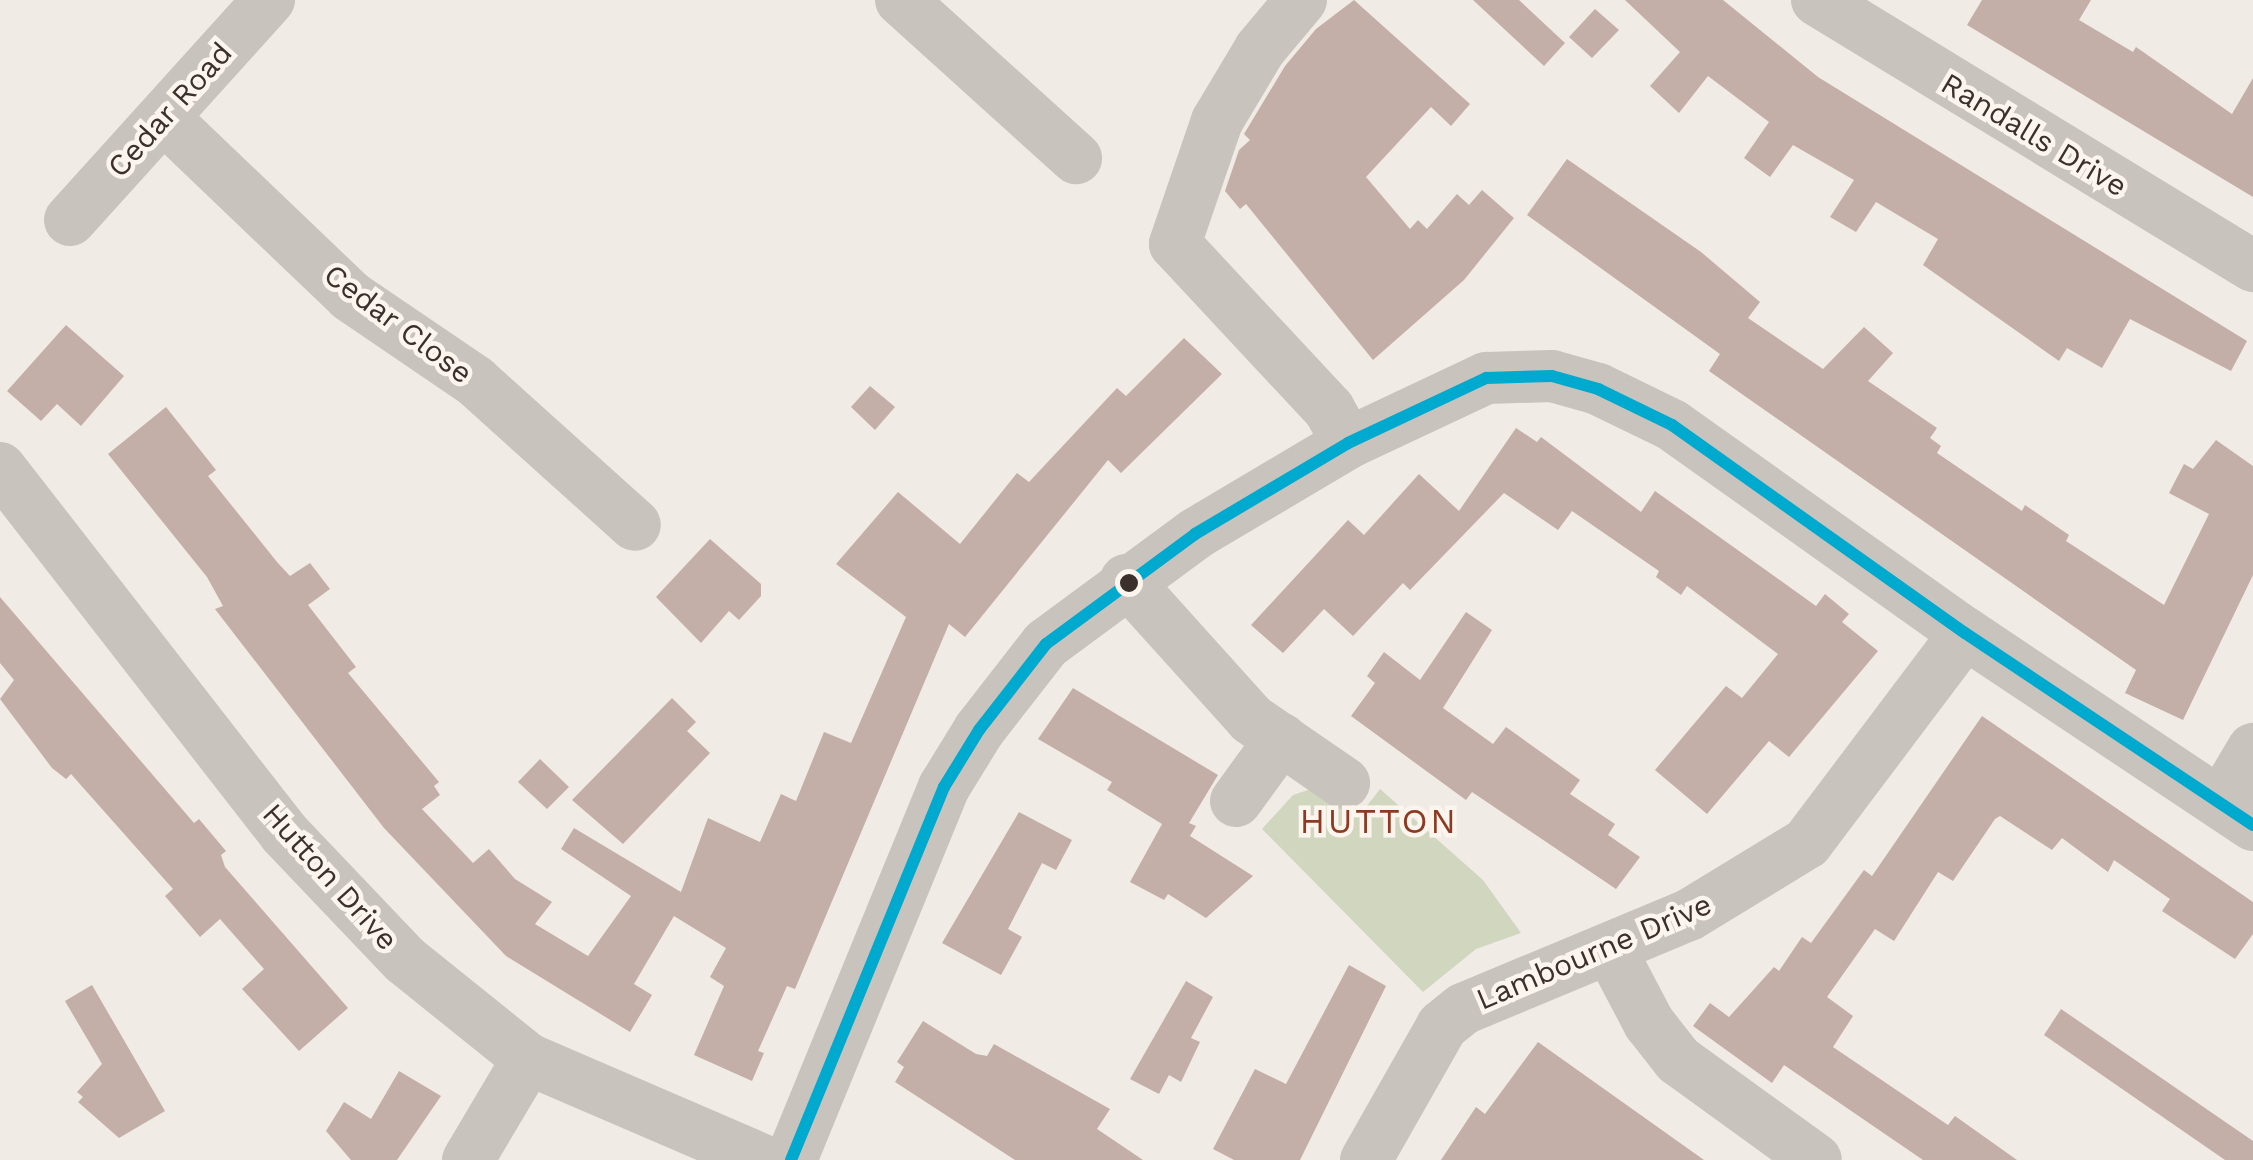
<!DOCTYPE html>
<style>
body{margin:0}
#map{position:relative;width:2253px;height:1160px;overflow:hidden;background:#f0ebe5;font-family:"Work Sans",sans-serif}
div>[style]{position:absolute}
.green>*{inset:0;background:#d1d6bf}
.building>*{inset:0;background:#c3afa7}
.minor>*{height:52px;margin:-26px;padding:0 26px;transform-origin:26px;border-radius:26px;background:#c9c3be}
.bus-1>*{height:12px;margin:-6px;padding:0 6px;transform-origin:6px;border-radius:6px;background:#00a9ce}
.dots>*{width:28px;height:28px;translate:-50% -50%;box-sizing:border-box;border:5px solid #fbf5ee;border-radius:50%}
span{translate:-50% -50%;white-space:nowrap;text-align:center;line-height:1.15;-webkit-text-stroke:9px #fbf5ee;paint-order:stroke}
.street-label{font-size:30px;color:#3b302b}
.quarter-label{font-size:35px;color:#8c3b22;letter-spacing:2.5px}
</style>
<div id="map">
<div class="green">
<i style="clip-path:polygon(1311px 789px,1359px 816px,1380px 789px,1483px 880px,1521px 933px,1476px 949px,1423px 992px,1262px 829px,1293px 795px)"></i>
</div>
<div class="building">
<i style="clip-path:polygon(1354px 0,1470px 104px,1451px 126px,1431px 107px,1366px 177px,1410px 229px,1418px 220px,1427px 229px,1457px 194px,1469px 205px,1482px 190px,1514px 218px,1464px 280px,1373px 360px,1246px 204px,1240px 209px,1225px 191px,1239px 150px,1250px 140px,1244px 134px,1285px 66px,1316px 29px)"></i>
<i style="clip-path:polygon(1473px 0,1519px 0,1565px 43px,1544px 66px)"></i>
<i style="clip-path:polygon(1625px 0,1723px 0,1818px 77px,2247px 341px,2231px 371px,2130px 319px,2102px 368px,2067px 348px,2059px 361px,1923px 265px,1938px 239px,1876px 202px,1856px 232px,1830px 217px,1854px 180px,1793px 145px,1770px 177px,1744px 158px,1769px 122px,1708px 76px,1679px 113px,1650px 86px,1680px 52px)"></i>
<i style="clip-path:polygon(1982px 0,2091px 0,2079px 20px,2133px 52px,2136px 47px,2232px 114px,2253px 78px,2253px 197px,1967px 25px)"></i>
<i style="clip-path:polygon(1595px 9px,1619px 30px,1592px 58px,1569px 37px)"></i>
<i style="clip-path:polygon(1567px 159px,1701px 252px,1760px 302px,1748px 318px,1823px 369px,1864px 327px,1893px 353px,1868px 381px,1937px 428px,1930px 438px,1941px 446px,1937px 453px,2022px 511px,2025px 505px,2069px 535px,2066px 541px,2164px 605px,2209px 514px,2169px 493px,2184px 464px,2193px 469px,2216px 440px,2253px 466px,2253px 575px,2183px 720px,2125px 693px,2136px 670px,1709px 371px,1720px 354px,1527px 215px)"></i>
<i style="clip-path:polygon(66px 325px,124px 376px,81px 426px,57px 404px,41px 421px,7px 391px)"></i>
<i style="clip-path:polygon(1184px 338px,1222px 374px,1121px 473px,1108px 460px,965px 637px,949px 624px,795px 989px,787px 986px,758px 1051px,764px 1053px,752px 1081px,694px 1055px,724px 986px,710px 977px,726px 948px,674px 916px,634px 984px,652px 995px,630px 1032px,506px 956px,384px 828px,215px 609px,223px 606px,207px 577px,108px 454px,166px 407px,216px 470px,208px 476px,277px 562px,290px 576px,310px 563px,330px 589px,308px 605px,356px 667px,348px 673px,439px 782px,434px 786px,440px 795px,422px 809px,473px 863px,489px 849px,515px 879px,552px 902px,535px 924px,588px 956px,631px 896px,561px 849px,574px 828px,681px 892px,708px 818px,760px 842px,781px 794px,796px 801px,824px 732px,851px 743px,906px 617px,836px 564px,898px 492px,960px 544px,1017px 473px,1029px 482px,1117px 388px,1126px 396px)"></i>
<i style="clip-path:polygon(870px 386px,895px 407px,875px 430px,851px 407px)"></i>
<i style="clip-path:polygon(1516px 428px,1537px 442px,1541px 437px,1641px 512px,1655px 491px,1816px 606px,1825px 594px,1849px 614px,1842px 622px,1878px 651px,1789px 757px,1769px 741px,1707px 814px,1655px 770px,1726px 686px,1742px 698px,1778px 654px,1687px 586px,1681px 595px,1656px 577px,1659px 571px,1572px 511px,1558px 530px,1504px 493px,1410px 590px,1403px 583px,1353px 636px,1324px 609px,1283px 653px,1251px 625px,1348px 520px,1364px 535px,1419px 474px,1459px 511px)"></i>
<i style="clip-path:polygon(710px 539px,761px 584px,761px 596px,739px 620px,729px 611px,701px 643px,656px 597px)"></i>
<i style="clip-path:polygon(0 597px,194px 823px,199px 819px,226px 851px,221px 855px,225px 867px,348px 1008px,299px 1051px,242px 989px,264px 969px,220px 919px,200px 937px,165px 896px,173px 889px,71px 774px,66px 779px,52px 768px,0 699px,14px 680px,0 663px)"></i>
<i style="clip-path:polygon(1466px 612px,1492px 630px,1443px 708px,1493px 744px,1506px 727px,1580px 780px,1570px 794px,1615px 824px,1608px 835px,1640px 857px,1616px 889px,1472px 792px,1466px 800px,1351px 716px,1375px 683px,1367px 676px,1384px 652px,1420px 680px)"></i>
<i style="clip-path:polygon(1073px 688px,1218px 775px,1189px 823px,1196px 826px,1190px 836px,1253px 876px,1206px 918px,1168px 894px,1164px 900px,1130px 882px,1162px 824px,1107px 790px,1112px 782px,1038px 739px)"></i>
<i style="clip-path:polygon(672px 698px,696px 722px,687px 731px,710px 753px,623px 844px,572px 800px)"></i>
<i style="clip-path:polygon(1982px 716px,2253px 902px,2253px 934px,2235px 959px,2162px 911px,2170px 899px,2114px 860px,2108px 872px,2062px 838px,2052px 850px,2000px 816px,1995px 819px,1953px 881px,1938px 872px,1894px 941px,1875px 929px,1827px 997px,1853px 1016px,1833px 1047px,1948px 1125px,1955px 1116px,2017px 1160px,1923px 1160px,1784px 1065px,1772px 1083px,1693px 1026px,1710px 1003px,1729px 1017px,1774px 967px,1779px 971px,1802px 937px,1811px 943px,1864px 870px,1872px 876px)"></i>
<i style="clip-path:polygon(540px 759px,569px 787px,547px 809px,518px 782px)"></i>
<i style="clip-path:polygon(1019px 812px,1072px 840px,1056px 870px,1042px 863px,1008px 929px,1022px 937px,1001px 975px,942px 943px)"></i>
<i style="clip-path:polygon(1349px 965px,1386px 986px,1300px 1160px,1234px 1160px,1213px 1149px,1255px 1069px,1286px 1084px)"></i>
<i style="clip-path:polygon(1186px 981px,1213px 997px,1191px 1038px,1200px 1042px,1181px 1082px,1169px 1075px,1159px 1094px,1130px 1079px)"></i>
<i style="clip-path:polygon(92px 985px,165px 1111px,119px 1138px,78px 1102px,83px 1097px,77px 1092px,102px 1064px,65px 1001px)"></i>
<i style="clip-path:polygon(2061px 1009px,2253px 1141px,2253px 1160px,2225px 1160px,2044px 1035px)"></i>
<i style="clip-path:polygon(923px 1021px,976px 1054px,987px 1056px,994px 1044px,1110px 1109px,1097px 1129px,1143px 1160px,1015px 1160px,895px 1082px,904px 1067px,897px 1062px)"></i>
<i style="clip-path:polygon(1538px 1042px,1704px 1160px,1441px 1160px,1476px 1107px,1485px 1114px)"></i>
<i style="clip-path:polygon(399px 1071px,441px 1096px,397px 1160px,351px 1160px,326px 1131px,344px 1102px,371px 1119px)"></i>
</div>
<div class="minor">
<i style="left:901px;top:0;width:236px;rotate:42.1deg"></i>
<i style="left:1301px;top:0;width:64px;rotate:129.9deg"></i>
<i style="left:1260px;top:49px;width:84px;rotate:120.8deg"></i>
<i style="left:1217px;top:121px;width:130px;rotate:108.9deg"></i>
<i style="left:1175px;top:244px;width:226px;rotate:47deg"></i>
<i style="left:1329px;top:409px;width:39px;rotate:61deg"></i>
<i style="left:1817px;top:0;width:511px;rotate:31.39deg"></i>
<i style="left:164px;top:118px;width:257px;rotate:43.7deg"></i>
<i style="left:350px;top:296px;width:151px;rotate:34.2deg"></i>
<i style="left:475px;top:381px;width:215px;rotate:42deg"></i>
<i style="left:70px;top:220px;width:297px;rotate:-47.9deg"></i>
<i style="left:0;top:468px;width:462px;rotate:52.1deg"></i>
<i style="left:284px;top:833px;width:175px;rotate:46.4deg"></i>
<i style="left:405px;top:960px;width:158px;rotate:38.8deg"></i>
<i style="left:528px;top:1059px;width:256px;rotate:23.3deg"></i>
<i style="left:1126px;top:580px;width:187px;rotate:48deg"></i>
<i style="left:1251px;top:719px;width:113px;rotate:34.5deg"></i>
<i style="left:1236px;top:801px;width:77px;rotate:-54deg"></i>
<i style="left:2221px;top:803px;width:63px;rotate:-59.3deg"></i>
<i style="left:1610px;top:949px;width:84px;rotate:62.2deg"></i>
<i style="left:1649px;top:1023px;width:47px;rotate:51.9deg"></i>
<i style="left:1678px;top:1060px;width:170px;rotate:35.9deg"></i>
<i style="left:468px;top:1160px;width:117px;rotate:-59.3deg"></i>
<i style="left:791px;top:1160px;width:403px;rotate:-67.7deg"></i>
<i style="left:944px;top:787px;width:67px;rotate:-58.4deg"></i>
<i style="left:979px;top:730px;width:109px;rotate:-52.1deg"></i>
<i style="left:1046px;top:644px;width:185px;rotate:-36.4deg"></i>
<i style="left:1195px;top:534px;width:178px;rotate:-30.7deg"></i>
<i style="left:1348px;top:443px;width:153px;rotate:-25.2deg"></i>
<i style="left:1486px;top:378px;width:66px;rotate:-1.7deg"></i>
<i style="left:1552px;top:376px;width:48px;rotate:15.8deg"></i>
<i style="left:1598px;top:389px;width:82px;rotate:25.9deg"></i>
<i style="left:1672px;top:425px;width:359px;rotate:35.4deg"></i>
<i style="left:1965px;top:633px;width:346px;rotate:33.7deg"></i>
<i style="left:1366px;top:1160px;width:154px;rotate:-60.4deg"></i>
<i style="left:1442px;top:1026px;width:27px;rotate:-39deg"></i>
<i style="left:1463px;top:1009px;width:245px;rotate:-22.6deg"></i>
<i style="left:1689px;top:915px;width:138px;rotate:-31.4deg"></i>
<i style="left:1807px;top:843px;width:263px;rotate:-53deg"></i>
</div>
<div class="bus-1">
<i style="left:791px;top:1160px;width:403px;rotate:-67.7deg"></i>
<i style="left:944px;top:787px;width:67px;rotate:-58.4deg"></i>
<i style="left:979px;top:730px;width:109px;rotate:-52.1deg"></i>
<i style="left:1046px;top:644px;width:185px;rotate:-36.4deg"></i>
<i style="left:1195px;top:534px;width:178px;rotate:-30.7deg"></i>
<i style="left:1348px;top:443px;width:153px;rotate:-25.2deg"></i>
<i style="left:1486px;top:378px;width:66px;rotate:-1.7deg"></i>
<i style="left:1552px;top:376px;width:48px;rotate:15.8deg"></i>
<i style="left:1598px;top:389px;width:82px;rotate:25.9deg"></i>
<i style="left:1672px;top:425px;width:359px;rotate:35.4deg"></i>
<i style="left:1965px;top:633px;width:346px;rotate:33.7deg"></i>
</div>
<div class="dots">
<i style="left:1129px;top:583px;background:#3b302b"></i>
</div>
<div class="street-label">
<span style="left:170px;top:110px;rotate:-48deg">Cedar Road</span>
<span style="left:2034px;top:135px;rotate:31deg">Randalls Drive</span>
<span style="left:398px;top:324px;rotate:37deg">Cedar Close</span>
<span style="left:330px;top:877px;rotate:48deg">Hutton Drive</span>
<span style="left:1594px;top:952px;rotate:-23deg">Lambourne Drive</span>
</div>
<div class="quarter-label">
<span style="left:1379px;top:821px">HUTTON</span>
</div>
</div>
